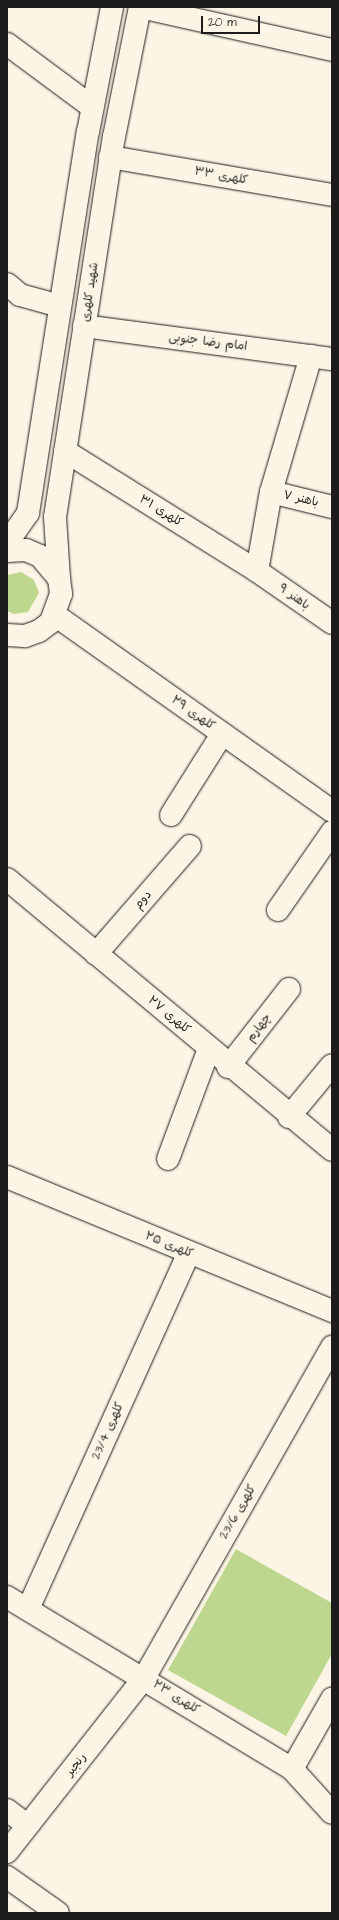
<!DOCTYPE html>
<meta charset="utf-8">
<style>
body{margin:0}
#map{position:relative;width:339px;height:1920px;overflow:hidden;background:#fcf5e5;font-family:"Architects Daughter","Playpen Sans Arabic",sans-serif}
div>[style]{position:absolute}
.green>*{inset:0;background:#bed78e}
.roads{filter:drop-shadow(0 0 1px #1c1c1c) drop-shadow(0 0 1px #1c1c1c)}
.minor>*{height:22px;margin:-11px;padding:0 11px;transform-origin:11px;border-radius:11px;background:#fcf5e5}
.secondary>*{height:22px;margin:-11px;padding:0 11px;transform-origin:11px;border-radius:11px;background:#fcf5e5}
span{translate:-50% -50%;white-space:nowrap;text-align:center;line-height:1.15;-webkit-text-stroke:3px #fcf5e5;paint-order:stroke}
.street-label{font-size:12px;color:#1c1c1c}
.frame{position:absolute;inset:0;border:8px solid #1c1c1c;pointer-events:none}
.scale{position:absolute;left:201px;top:16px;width:59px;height:18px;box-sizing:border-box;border:2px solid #1c1c1c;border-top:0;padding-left:5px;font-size:12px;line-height:14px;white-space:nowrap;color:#1c1c1c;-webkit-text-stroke:3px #fcf5e5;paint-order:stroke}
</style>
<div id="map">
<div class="green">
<i style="clip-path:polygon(21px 572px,34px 580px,39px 593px,28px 612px,14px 614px,7px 611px,7px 575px)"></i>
<i style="clip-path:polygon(236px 1549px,332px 1603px,332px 1654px,286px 1736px,168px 1670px)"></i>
</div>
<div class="roads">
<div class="minor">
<i style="left:140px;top:7px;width:197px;rotate:12.6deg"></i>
<i style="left:7px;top:44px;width:106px;rotate:36.5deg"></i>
<i style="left:110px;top:157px;width:225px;rotate:9.7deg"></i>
<i style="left:7px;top:284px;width:17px;rotate:40deg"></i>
<i style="left:20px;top:295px;width:41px;rotate:15.4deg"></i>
<i style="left:84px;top:326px;width:250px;rotate:7.6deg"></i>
<i style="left:65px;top:451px;width:226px;rotate:32deg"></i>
<i style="left:257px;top:571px;width:91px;rotate:34.7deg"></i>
<i style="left:271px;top:492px;width:63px;rotate:13.8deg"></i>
<i style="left:257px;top:571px;width:80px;rotate:-80deg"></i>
<i style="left:271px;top:492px;width:142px;rotate:-73.6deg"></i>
<i style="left:55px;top:615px;width:339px;rotate:35.3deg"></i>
<i style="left:171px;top:815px;width:96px;rotate:-57.8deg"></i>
<i style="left:7px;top:879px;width:423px;rotate:39.8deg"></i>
<i style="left:278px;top:910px;width:95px;rotate:-55.3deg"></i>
<i style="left:96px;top:954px;width:143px;rotate:-49deg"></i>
<i style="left:228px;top:1067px;width:99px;rotate:-52deg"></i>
<i style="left:289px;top:1117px;width:67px;rotate:-50.4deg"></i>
<i style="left:168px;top:1159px;width:117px;rotate:-69.6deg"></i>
<i style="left:7px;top:1177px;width:352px;rotate:22.4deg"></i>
<i style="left:7px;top:1597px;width:333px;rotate:31.1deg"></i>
<i style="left:292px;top:1769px;width:59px;rotate:47.7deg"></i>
<i style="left:28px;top:1609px;width:391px;rotate:-65.7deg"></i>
<i style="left:292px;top:1769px;width:81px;rotate:-60.3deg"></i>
<i style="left:7px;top:1810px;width:25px;rotate:37deg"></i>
<i style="left:7px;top:1852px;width:221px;rotate:-51.8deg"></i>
<i style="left:144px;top:1678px;width:381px;rotate:-60.4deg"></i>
<i style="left:7px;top:1877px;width:62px;rotate:35.2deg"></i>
</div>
<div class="secondary">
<i style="left:7px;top:543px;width:37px;rotate:-55deg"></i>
<i style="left:28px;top:513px;width:386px;rotate:-81.1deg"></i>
<i style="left:88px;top:132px;width:127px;rotate:-79.1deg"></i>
<i style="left:7px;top:551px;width:19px;rotate:-3deg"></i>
<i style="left:26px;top:550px;width:15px;rotate:23deg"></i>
<i style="left:40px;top:556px;width:30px;rotate:50deg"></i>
<i style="left:59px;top:579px;width:15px;rotate:82deg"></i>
<i style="left:61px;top:594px;width:30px;rotate:110deg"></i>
<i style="left:51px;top:622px;width:15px;rotate:143deg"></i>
<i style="left:39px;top:631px;width:15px;rotate:160deg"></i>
<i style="left:25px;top:636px;width:18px;rotate:-177deg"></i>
<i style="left:59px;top:579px;width:62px;rotate:-93.7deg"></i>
<i style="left:55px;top:517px;width:385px;rotate:-81.2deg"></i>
<i style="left:114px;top:137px;width:133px;rotate:-78.7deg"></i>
</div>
</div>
<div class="street-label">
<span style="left:221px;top:176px;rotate:10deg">کلهری ۳۳</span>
<span style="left:90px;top:292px;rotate:-81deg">شهید کلهری</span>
<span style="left:208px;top:342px;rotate:7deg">امام رضا جنوبی</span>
<span style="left:301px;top:499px;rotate:13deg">باهنر ۷</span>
<span style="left:161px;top:511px;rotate:32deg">کلهری ۳۱</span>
<span style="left:294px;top:597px;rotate:35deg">باهنر ۹</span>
<span style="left:193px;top:713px;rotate:35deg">کلهری ۲۹</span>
<span style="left:143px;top:900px;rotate:-49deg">دوم</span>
<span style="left:169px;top:1015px;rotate:40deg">کلهری ۲۷</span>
<span style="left:259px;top:1028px;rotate:-52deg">چهارم</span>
<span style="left:169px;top:1245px;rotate:22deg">کلهری ۲۵</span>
<span style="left:108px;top:1431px;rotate:-66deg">کلهری 23/4</span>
<span style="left:238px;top:1512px;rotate:-60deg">کلهری 23/6</span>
<span style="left:176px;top:1697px;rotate:32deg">کلهری ۲۳</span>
<span style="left:76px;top:1765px;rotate:-52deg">رنجبر</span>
</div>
<div class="frame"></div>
<div class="scale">20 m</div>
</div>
